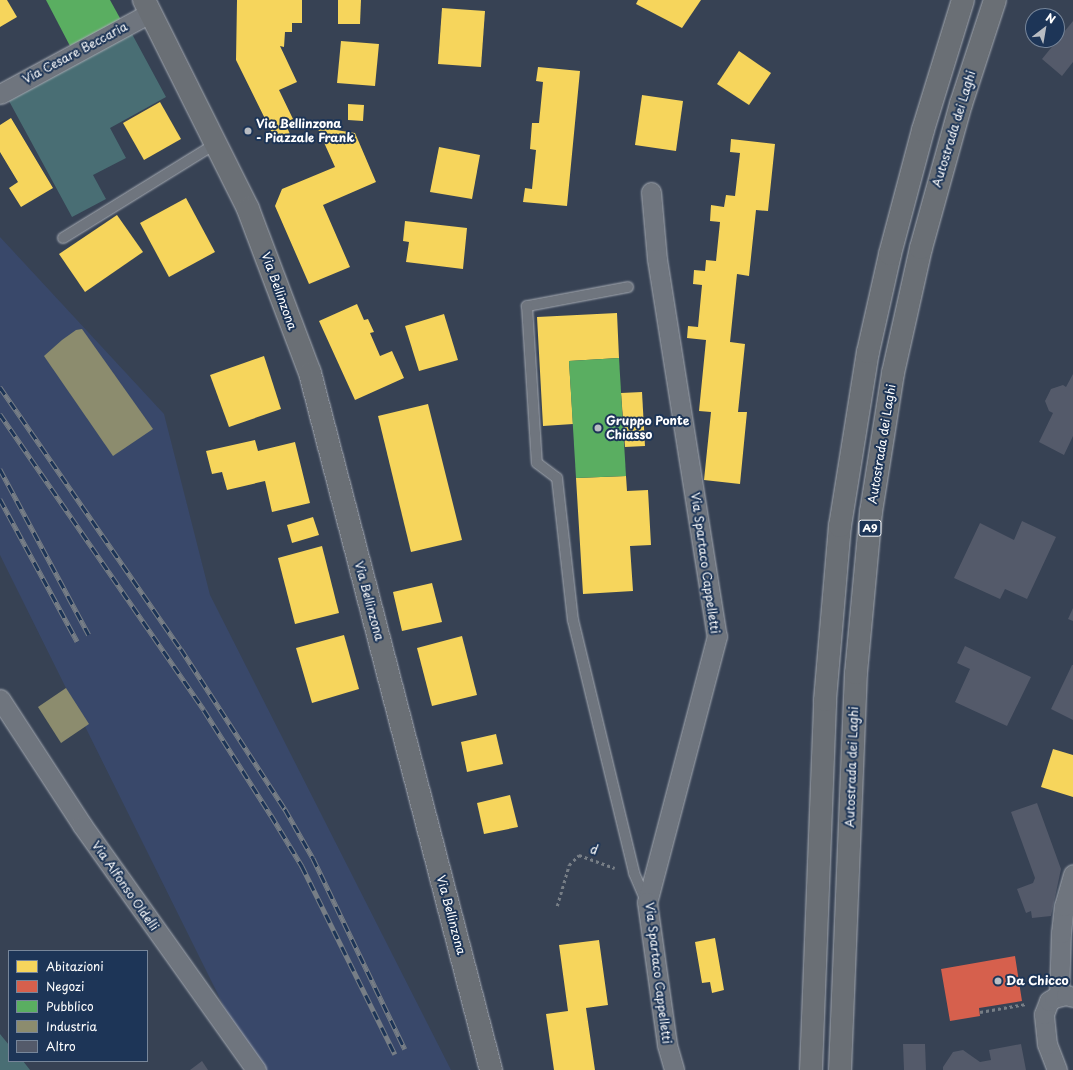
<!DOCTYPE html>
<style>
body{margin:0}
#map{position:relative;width:1073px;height:1070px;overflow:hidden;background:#374254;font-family:"Playpen Sans",sans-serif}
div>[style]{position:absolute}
.built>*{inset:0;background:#39486a}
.green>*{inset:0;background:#496e74}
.homes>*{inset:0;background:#f6d55c}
.shops>*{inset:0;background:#d6604d}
.public>*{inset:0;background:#5aae61}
.industry>*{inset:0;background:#8c8c6e}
.building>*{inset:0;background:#545a6a}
.path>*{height:2.5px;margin-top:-1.25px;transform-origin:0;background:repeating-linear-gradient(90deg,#777e86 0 3px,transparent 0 6px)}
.roads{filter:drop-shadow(0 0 1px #a5aab2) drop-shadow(0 0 1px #a5aab2)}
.service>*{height:10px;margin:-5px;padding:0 5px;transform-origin:5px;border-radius:5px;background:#6f757e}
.minor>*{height:19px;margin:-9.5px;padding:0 9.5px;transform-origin:9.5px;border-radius:9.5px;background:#6f757e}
.primary>*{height:22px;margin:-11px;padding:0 11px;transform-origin:11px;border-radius:11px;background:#6a6f75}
.motorway>*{height:22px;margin:-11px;padding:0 11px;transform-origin:11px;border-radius:11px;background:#6a6f75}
.rail>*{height:4.5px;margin-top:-2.25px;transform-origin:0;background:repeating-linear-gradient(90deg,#1d3557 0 9px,#777e86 0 18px);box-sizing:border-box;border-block:1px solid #777e86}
.dots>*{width:11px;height:11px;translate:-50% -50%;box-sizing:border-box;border:2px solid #1d3557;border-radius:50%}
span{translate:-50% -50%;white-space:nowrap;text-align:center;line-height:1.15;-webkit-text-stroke:4px #1d3557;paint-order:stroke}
.shield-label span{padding:1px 3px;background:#1d3557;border:1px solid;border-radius:3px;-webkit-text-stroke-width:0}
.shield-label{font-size:11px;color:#fff;font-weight:700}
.street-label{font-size:12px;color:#fff}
.poi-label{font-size:12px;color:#fff;font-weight:700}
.left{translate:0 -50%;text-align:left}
.legend{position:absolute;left:8px;top:950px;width:140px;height:112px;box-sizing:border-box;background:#1d3557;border:1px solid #77869a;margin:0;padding:5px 7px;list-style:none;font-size:12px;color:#fff}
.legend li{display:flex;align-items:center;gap:8px;height:20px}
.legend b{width:20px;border:1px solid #77869a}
.north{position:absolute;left:1025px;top:8px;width:40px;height:40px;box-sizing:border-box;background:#1d3557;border:1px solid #77869a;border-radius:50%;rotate:31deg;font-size:11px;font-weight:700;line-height:16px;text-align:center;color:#fff}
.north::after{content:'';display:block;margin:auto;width:14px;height:18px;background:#b9bdc3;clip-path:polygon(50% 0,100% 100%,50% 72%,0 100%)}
</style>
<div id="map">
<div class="built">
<i style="clip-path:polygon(0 237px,164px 414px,210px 595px,451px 1070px,256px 1070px,254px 1067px,0 555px)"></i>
</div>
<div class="green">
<i style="clip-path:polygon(132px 34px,166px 97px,110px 128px,126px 158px,93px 175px,106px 199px,72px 217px,9px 101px)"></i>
<i style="clip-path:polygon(0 1034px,9px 1045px,9px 1061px,23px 1061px,30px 1070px,0 1070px)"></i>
</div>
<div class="homes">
<i style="clip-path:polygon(0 0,7px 0,17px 17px,0 27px)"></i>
<i style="clip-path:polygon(237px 0,302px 0,302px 23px,292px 23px,292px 32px,285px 32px,284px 47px,280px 46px,297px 82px,279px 90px,293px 119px,285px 123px,290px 134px,276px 141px,236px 60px)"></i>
<i style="clip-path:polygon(338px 0,361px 0,360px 24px,338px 24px)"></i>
<i style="clip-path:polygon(638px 0,701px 0,682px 28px,636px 4px)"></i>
<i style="clip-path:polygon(442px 8px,485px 11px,481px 67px,438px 64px)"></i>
<i style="clip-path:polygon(341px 41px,379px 44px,375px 86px,337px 83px)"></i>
<i style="clip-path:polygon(739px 51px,771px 73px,749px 105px,717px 84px)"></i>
<i style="clip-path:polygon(538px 67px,580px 71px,567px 206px,523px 202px,525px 188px,532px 189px,536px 150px,530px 149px,532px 123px,539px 123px,543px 82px,536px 81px)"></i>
<i style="clip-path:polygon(642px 95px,683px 101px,676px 151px,635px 145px)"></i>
<i style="clip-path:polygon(160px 102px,181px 139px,144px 160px,123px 123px)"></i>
<i style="clip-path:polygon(348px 104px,364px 105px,363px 121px,348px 120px)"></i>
<i style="clip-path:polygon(11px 118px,53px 188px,21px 207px,9px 188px,18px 182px,0 152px,0 125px)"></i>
<i style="clip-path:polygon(317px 127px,355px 133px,376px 182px,323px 205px,350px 267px,309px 284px,275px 206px,282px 189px,335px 167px)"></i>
<i style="clip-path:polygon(731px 139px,775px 144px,768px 211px,756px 210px,749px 276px,737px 274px,730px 342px,745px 344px,738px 412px,747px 412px,740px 484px,704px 480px,711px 412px,699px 411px,706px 340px,687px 338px,688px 326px,698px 327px,702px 285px,693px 284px,694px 270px,705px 271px,706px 260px,716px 261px,720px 222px,710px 221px,711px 205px,724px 207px,726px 195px,735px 196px,740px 153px,730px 152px)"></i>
<i style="clip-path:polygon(439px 147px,480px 155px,472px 199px,430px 192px)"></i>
<i style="clip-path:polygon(186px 198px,215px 252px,169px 277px,140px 223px)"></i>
<i style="clip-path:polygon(117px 215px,143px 252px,85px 292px,59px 254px)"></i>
<i style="clip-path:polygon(405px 221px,467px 228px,463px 269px,406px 262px,409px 242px,403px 241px)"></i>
<i style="clip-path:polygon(357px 304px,364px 320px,368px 319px,374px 332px,370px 333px,380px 356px,392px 351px,404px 378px,355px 400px,319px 321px)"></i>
<i style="clip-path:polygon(617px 313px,619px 358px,569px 361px,573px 424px,543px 426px,537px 317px)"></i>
<i style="clip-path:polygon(444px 314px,458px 360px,419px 371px,405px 326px)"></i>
<i style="clip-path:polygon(264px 356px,281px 409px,229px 427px,210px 375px)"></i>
<i style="clip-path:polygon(642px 392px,645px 446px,625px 447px,621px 393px)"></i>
<i style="clip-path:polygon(428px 404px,462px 540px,411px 552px,378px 416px)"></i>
<i style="clip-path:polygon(255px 440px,258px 451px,295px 442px,310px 503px,272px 512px,265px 481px,227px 490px,222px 472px,212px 474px,206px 451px)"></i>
<i style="clip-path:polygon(626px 476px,627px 491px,648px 490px,651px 545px,630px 546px,633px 591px,583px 594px,576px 478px)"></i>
<i style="clip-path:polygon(313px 517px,319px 535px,292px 543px,287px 525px)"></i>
<i style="clip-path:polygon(322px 546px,339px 613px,295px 624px,278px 558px)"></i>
<i style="clip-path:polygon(432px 583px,442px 622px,402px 631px,393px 592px)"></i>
<i style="clip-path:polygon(344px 635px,359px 689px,312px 703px,296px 648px)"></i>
<i style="clip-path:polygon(462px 636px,477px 695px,432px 706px,417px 648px)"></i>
<i style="clip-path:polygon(496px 734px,503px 764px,467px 772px,461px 742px)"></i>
<i style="clip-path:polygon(1053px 749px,1073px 755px,1073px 797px,1041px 787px)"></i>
<i style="clip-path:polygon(510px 795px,518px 827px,484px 834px,477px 803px)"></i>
<i style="clip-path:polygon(715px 938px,724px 990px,712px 993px,710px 982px,702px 983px,695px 942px)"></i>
<i style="clip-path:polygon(599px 940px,608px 1005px,586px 1008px,595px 1070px,554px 1070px,546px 1014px,568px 1011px,559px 945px)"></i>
</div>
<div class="shops">
<i style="clip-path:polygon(1015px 956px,1022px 1001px,979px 1008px,980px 1016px,950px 1021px,941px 969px)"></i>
</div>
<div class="public">
<i style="clip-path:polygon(46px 0,110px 0,121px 20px,70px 46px)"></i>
<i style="clip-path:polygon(619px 358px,626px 476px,576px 478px,569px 361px)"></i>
</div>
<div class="industry">
<i style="clip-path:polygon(82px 329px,153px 429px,113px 456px,44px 356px,62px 340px,76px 330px)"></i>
<i style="clip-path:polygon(66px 688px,89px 724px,61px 743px,38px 707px)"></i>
</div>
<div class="building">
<i style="clip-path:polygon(1073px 21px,1073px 62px,1062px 76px,1042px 59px)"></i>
<i style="clip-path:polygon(1073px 374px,1073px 436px,1064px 455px,1039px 442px,1053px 413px,1049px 411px,1045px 401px,1051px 389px,1063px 385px,1066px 387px)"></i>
<i style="clip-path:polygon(1022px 521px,1056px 537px,1027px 599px,1005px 589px,1000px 599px,954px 578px,980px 523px,1014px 540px)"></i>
<i style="clip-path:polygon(1073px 608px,1073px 621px,1068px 619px)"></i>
<i style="clip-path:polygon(965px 646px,1031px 677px,1007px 726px,955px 702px,970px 669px,957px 663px)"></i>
<i style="clip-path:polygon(1072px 665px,1073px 665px,1073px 720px,1051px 709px)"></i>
<i style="clip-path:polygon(1037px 803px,1061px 869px,1051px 916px,1032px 918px,1031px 911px,1026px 913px,1017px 889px,1033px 883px,1035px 878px,1011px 812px)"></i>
<i style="clip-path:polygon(903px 1044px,925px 1044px,926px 1070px,904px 1070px)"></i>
<i style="clip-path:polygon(1021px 1044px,1026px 1070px,943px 1070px,943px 1067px,953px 1052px,963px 1050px,980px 1062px,991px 1060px,989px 1050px)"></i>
<i style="clip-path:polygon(202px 1061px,208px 1070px,190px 1070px)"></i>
</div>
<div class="path">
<i style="left:557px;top:906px;width:43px;rotate:-73.7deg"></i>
<i style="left:569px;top:865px;width:14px;rotate:-45deg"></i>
<i style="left:579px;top:855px;width:38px;rotate:20deg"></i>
<i style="left:980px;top:1012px;width:47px;rotate:-9.9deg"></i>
</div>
<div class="roads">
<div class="service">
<i style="left:63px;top:238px;width:181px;rotate:-31.7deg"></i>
<i style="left:628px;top:287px;width:103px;rotate:169.3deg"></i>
<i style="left:527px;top:306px;width:157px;rotate:86.4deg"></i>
<i style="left:537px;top:463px;width:25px;rotate:37deg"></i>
<i style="left:557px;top:478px;width:143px;rotate:83.6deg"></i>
<i style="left:573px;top:620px;width:260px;rotate:76.4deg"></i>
<i style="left:634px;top:873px;width:30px;rotate:67deg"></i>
</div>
<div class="minor">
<i style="left:0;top:94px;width:170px;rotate:-28.4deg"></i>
<i style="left:651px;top:192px;width:67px;rotate:84.9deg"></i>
<i style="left:657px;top:259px;width:382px;rotate:81deg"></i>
<i style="left:717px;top:636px;width:275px;rotate:104.7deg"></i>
<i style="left:647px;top:902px;width:144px;rotate:82deg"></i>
<i style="left:667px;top:1045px;width:26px;rotate:74deg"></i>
<i style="left:0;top:699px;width:150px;rotate:56.9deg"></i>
<i style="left:82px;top:825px;width:301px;rotate:54.6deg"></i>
<i style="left:1059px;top:995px;width:62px;rotate:-88.2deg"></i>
<i style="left:1061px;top:933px;width:27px;rotate:-84deg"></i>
<i style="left:1064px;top:906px;width:33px;rotate:-74deg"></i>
<i style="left:1057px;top:1070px;width:28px;rotate:-111deg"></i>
<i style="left:1047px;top:1044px;width:30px;rotate:-96deg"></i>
<i style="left:1044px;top:1014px;width:14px;rotate:-69deg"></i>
<i style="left:1049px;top:1001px;width:6px;rotate:-31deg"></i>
<i style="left:1054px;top:998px;width:12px;rotate:-14deg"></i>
<i style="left:1066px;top:995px;width:7px;rotate:16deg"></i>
</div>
<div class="primary">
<i style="left:144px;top:0;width:233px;rotate:63.5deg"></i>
<i style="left:248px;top:209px;width:175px;rotate:69.3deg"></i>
<i style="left:310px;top:373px;width:720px;rotate:75.44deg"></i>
</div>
<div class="motorway">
<i style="left:811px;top:1070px;width:370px;rotate:-87.8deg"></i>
<i style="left:825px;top:700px;width:175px;rotate:-85.1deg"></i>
<i style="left:840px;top:526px;width:176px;rotate:-80.9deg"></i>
<i style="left:868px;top:352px;width:100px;rotate:-77.3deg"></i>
<i style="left:890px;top:254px;width:128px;rotate:-75.1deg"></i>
<i style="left:923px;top:130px;width:136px;rotate:-72.9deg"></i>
<i style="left:840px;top:1070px;width:397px;rotate:-87.7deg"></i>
<i style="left:856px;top:673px;width:162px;rotate:-84.7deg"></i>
<i style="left:871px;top:512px;width:141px;rotate:-81deg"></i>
<i style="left:893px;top:373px;width:128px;rotate:-77.4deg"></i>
<i style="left:921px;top:248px;width:149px;rotate:-74.5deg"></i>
<i style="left:961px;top:104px;width:109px;rotate:-71.9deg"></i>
</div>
</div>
<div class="rail">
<i style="left:0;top:387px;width:318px;rotate:55.4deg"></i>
<i style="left:181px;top:649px;width:191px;rotate:57deg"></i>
<i style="left:285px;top:809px;width:56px;rotate:60.3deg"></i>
<i style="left:313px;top:858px;width:212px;rotate:64.3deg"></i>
<i style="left:0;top:414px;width:359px;rotate:55.4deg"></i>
<i style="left:204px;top:710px;width:125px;rotate:57.5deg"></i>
<i style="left:271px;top:815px;width:60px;rotate:58.7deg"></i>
<i style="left:302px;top:866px;width:210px;rotate:63.7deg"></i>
<i style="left:0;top:469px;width:188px;rotate:61.8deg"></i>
<i style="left:0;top:499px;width:162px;rotate:61.5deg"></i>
</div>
<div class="dots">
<i style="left:248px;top:131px;background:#b9bdc3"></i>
<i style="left:598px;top:428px;background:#b9bdc3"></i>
<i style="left:998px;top:981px;background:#b9bdc3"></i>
</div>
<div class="shield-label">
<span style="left:870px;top:528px">A9</span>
</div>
<div class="street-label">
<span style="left:75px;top:53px;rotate:-28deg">Via Cesare Beccaria</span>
<span style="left:954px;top:129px;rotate:-73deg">Autostrada dei Laghi</span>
<span style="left:279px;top:291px;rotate:70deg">Via Bellinzona</span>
<span style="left:882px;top:444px;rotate:-81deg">Autostrada dei Laghi</span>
<span style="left:705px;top:563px;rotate:82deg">Via Spartaco Cappelletti</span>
<span style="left:369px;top:601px;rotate:75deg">Via Bellinzona</span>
<span style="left:852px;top:767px;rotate:-88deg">Autostrada dei Laghi</span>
<span style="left:594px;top:850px;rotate:18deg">d</span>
<span style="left:125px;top:886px;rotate:55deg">Via Alfonso Oldelli</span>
<span style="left:451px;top:915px;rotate:75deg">Via Bellinzona</span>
<span style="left:658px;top:973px;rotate:83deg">Via Spartaco Cappelletti</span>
</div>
<div class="poi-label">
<span class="left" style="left:256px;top:131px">Via Bellinzona<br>- Piazzale Frank</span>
<span class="left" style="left:606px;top:428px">Gruppo Ponte<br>Chiasso</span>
<span class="left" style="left:1006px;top:981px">Da Chicco</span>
</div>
<ul class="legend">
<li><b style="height:11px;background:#f6d55c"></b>Abitazioni</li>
<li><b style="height:11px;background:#d6604d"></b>Negozi</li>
<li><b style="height:11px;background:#5aae61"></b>Pubblico</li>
<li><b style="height:11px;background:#8c8c6e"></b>Industria</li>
<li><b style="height:11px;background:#545a6a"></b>Altro</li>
</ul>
<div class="north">N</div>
</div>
